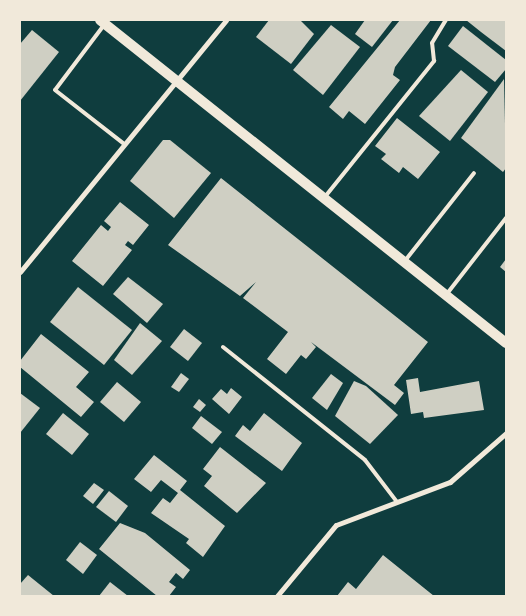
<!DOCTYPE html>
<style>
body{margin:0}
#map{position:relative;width:526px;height:616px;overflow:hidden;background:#0f3d3e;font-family:"Exo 2",sans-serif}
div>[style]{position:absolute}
.building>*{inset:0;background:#cfcfc3}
.service>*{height:4px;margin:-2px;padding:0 2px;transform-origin:2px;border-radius:2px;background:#f1e9da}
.minor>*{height:5px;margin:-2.5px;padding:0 2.5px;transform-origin:2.5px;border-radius:2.5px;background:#f1e9da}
.secondary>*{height:10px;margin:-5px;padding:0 5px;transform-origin:5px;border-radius:5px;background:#f1e9da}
span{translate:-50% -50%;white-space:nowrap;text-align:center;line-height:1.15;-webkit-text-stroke:4px #f1e9da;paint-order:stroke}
.frame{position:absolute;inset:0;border:21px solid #f1e9da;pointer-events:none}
</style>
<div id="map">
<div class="building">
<i style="clip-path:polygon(269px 20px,300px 20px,314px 34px,291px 64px,256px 37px)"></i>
<i style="clip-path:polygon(365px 20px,393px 20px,372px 47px,355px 34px)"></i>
<i style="clip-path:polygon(400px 20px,431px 20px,395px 67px,393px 75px,400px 80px,365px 124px,349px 111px,343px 119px,329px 107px)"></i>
<i style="clip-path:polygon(466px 20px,506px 20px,506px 51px,481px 32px)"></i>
<i style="clip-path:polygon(331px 25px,360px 47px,323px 95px,293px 70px)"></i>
<i style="clip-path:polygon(463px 26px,506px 60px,506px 69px,495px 82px,448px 46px)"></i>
<i style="clip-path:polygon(32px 30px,59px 52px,20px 101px,20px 44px)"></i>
<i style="clip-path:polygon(461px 70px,488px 92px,450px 141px,419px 116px)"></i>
<i style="clip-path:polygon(504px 79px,506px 168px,503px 172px,461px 138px)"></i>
<i style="clip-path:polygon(397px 118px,440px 152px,418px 179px,403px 167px,399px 173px,381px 159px,386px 154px,375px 146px)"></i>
<i style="clip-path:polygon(163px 140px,170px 140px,211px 173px,174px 218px,130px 181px)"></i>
<i style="clip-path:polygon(221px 178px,428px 342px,394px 385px,404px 393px,395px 405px,311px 342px,316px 347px,306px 359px,301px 355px,286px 374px,267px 359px,288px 332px,243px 298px,256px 282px,240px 296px,168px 245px)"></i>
<i style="clip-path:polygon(120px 202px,149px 225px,133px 245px,128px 241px,125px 245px,132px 250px,103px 286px,72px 261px,101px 225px,108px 231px,111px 227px,104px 221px)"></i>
<i style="clip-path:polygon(506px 259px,506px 272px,500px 267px)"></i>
<i style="clip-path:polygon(128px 277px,163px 304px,147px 323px,113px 294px)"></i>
<i style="clip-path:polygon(78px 287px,132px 330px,104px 365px,50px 322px)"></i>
<i style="clip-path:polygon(140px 323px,162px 341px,132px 375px,114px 360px)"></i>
<i style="clip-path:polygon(184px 329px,202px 343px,188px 361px,170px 347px)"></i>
<i style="clip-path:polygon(41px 334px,89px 372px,76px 387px,94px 402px,81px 417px,20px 367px,20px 361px)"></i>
<i style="clip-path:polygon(181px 373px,189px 379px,179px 392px,171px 387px)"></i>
<i style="clip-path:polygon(331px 374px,343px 383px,327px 410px,312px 398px)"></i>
<i style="clip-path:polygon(418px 378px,420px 392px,479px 381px,484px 410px,424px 418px,423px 412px,411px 414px,406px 380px)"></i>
<i style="clip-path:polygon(354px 381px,366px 386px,398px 415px,370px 444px,335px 416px)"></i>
<i style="clip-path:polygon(117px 382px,141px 402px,124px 422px,100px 402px)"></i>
<i style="clip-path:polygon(231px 388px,242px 397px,229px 414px,212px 399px,221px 389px,227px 394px)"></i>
<i style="clip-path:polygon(20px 393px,40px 408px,20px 433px)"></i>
<i style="clip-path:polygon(199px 399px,206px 405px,200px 412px,193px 407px)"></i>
<i style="clip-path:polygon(63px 413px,89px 434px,72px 455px,46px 434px)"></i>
<i style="clip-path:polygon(264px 413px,302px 443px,282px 471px,235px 436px,243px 425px,250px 431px)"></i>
<i style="clip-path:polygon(201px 416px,222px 432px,212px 444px,192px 428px)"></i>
<i style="clip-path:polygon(220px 447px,266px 483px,237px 513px,204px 486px,212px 476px,203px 469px)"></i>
<i style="clip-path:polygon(154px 455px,187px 481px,180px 490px,225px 526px,203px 557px,186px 543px,189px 539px,151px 513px,163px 498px,170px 503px,178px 493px,161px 480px,151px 492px,134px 479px)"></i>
<i style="clip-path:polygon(94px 483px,104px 490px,93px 504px,83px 496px)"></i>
<i style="clip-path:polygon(109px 491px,128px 506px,116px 522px,96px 507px)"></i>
<i style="clip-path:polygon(120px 523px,145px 533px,190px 570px,183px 579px,176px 573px,169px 582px,176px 587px,169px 596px,157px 596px,99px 549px)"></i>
<i style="clip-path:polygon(80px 542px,97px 555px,83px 574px,66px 560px)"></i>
<i style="clip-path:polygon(383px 555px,434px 596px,337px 596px,348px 582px,356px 589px)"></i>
<i style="clip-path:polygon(28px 575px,54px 596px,20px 596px,20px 584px)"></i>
<i style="clip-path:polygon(110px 582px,128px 596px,99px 596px)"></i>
</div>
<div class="service">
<i style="left:104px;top:25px;width:81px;rotate:127deg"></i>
<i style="left:55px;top:90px;width:88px;rotate:38deg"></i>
<i style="left:324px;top:198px;width:176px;rotate:-51.2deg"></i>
<i style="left:434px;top:61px;width:18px;rotate:-96deg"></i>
<i style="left:432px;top:43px;width:27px;rotate:-59deg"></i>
<i style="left:404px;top:262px;width:113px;rotate:-51.8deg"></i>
<i style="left:446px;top:295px;width:98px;rotate:-52.1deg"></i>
<i style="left:223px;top:347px;width:181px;rotate:38.5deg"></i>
<i style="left:365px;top:460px;width:53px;rotate:52.7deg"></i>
</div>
<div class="minor">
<i style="left:20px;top:272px;width:325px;rotate:-50.7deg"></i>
<i style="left:277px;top:596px;width:92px;rotate:-50.3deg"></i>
<i style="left:336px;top:525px;width:122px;rotate:-20.7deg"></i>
<i style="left:450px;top:482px;width:74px;rotate:-41.2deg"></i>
</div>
<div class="secondary">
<i style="left:100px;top:20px;width:519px;rotate:38.5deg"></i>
</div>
<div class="frame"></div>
</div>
